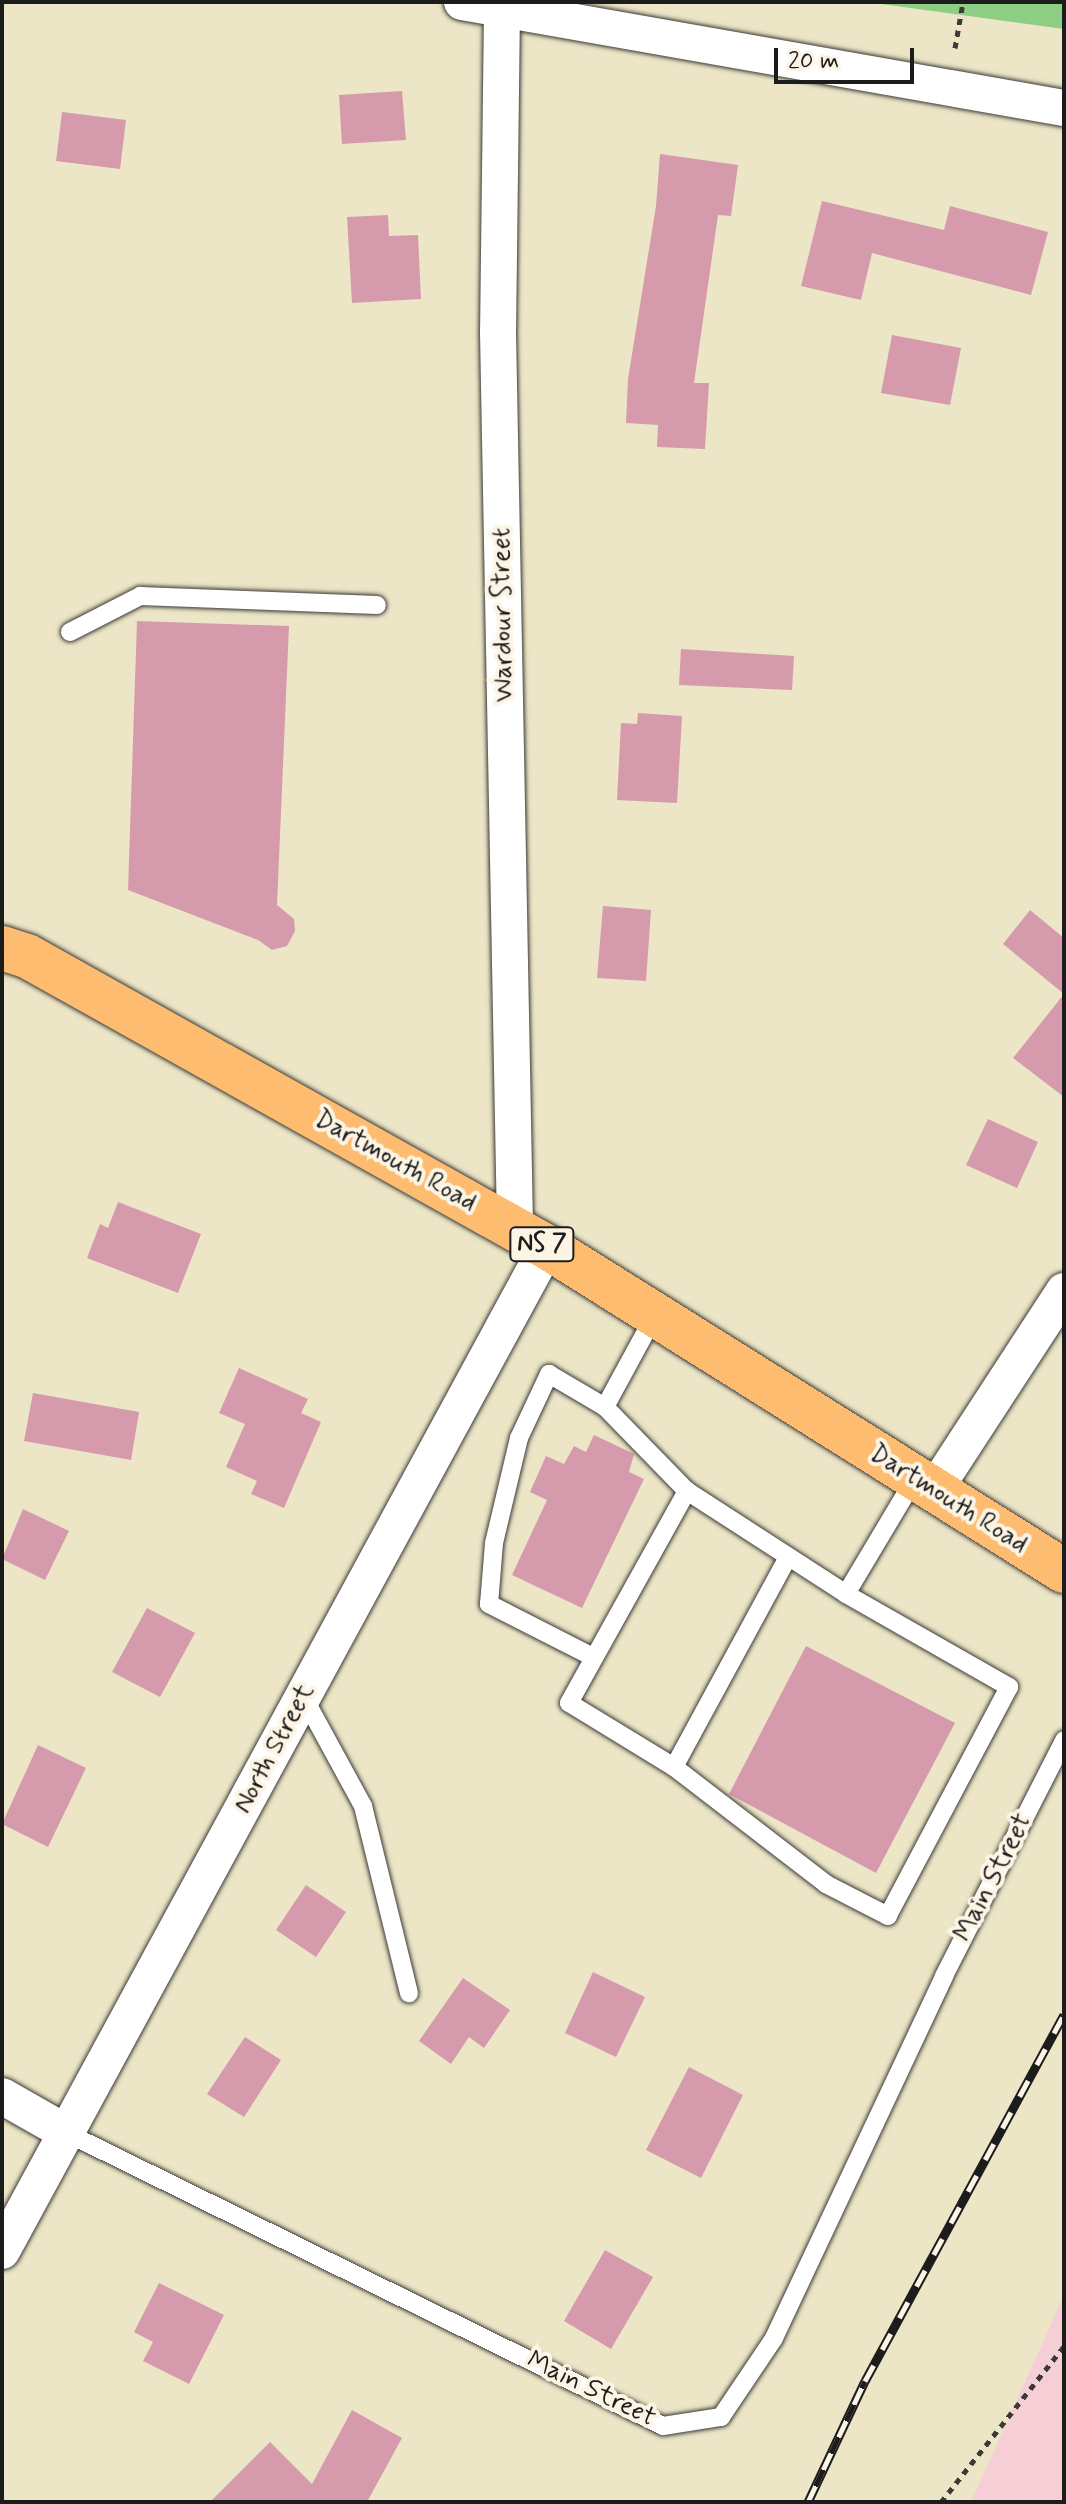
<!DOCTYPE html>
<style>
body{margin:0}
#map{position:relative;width:1066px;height:2504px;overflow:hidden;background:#ece5c6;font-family:Mynerve,sans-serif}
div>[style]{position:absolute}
.built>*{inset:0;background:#f6cfd6}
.green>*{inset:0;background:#8ecd84}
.building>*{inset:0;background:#d59bad}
.path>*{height:5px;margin-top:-2.5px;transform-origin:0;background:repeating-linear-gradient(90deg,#3b3a36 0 6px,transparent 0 12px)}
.roads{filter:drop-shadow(0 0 2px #3b3a36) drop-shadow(0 0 2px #3b3a36)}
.service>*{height:18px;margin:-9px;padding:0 9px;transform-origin:9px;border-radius:9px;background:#fff}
.minor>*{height:36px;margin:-18px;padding:0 18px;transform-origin:18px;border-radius:18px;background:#fff}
.primary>*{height:44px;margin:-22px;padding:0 22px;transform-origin:22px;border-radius:22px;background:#fdbc70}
.rail>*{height:9px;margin-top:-4.5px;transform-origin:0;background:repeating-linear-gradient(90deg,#fcf5e5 0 18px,#1c1c1c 0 36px);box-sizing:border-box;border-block:2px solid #1c1c1c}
span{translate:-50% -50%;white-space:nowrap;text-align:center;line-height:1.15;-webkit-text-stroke:8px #fcf5e5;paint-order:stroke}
.shield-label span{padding:2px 6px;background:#fcf5e5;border:2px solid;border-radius:6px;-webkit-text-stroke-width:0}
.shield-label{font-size:24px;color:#1c1c1c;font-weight:700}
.street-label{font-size:26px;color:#1c1c1c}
.frame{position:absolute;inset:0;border:4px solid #1c1c1c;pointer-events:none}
.scale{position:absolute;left:774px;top:48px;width:140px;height:36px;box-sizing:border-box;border:4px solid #1c1c1c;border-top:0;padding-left:10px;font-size:24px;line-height:28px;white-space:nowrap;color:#1c1c1c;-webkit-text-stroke:6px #fcf5e5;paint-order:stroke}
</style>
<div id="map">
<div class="built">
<i style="clip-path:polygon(1064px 2295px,1064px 2502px,971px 2502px)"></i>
</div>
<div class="green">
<i style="clip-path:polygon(867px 2px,1064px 2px,1064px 29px)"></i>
</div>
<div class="building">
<i style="clip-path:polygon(402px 91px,406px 140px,342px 144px,339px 95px)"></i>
<i style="clip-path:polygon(62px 112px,126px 120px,120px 169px,56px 161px)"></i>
<i style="clip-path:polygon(660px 154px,738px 165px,731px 216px,718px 215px,694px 383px,709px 383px,705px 449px,657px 447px,658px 425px,626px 423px,628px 379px,656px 206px)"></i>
<i style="clip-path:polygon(822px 201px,944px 230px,950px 206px,1048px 232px,1031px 295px,872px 253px,861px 300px,801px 286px)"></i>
<i style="clip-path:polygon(388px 215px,389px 236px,418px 235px,421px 299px,352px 303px,347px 217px)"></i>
<i style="clip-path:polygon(892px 335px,961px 348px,950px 405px,881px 393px)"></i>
<i style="clip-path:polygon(137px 621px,289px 626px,277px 905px,294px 919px,295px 931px,287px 946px,272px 950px,258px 940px,128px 890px)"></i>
<i style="clip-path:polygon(681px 649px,794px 656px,792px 690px,679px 685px)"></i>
<i style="clip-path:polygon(638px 713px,682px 716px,677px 803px,617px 800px,621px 723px,637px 724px)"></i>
<i style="clip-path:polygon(603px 906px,651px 910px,646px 981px,597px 978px)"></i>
<i style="clip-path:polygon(1030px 910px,1064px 938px,1064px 1097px,1013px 1058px,1064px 994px,1003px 944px)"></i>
<i style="clip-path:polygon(988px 1119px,1038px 1142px,1017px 1188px,966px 1165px)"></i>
<i style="clip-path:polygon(118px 1202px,201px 1234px,178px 1293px,87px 1258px,100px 1224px,108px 1228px)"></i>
<i style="clip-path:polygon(239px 1368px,308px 1399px,301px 1413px,321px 1422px,284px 1508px,251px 1494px,257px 1481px,226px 1467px,245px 1424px,219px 1413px)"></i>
<i style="clip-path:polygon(33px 1393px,139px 1412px,131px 1460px,24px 1441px)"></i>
<i style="clip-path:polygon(594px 1435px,634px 1454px,629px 1472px,644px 1479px,582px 1608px,512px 1575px,547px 1500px,530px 1492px,546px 1456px,564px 1464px,574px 1446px,586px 1452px)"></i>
<i style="clip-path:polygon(23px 1509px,69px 1531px,45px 1580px,2px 1559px)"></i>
<i style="clip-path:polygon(147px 1608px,195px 1633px,160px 1697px,112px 1672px)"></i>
<i style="clip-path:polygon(806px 1646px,955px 1723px,876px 1873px,729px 1794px)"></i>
<i style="clip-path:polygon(38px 1745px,86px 1768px,48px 1847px,2px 1824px)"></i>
<i style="clip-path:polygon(306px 1885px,346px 1912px,316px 1957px,276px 1930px)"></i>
<i style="clip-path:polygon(593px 1972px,645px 1997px,616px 2057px,565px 2033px)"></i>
<i style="clip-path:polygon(463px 1978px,510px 2010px,484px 2048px,469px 2037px,451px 2064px,419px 2041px)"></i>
<i style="clip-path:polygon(245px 2037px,281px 2060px,244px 2117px,207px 2094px)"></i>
<i style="clip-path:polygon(689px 2067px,743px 2095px,701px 2178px,646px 2150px)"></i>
<i style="clip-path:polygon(605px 2250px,653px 2277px,611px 2349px,564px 2321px)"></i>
<i style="clip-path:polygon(159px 2283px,224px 2315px,189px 2384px,143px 2361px,153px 2342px,134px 2332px)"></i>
<i style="clip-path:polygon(352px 2410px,402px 2438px,367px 2502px,210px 2502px,270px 2442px,312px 2484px)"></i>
</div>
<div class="path">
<i style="left:955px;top:48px;width:47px;rotate:-80.1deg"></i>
<i style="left:941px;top:2502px;width:199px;rotate:-51.7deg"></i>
</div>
<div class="roads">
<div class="service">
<i style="left:70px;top:632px;width:79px;rotate:-27.2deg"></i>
<i style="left:140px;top:596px;width:237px;rotate:2.2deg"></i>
<i style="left:605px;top:1407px;width:117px;rotate:45.7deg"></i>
<i style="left:687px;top:1491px;width:189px;rotate:32.9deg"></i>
<i style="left:846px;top:1594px;width:188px;rotate:29.7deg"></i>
<i style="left:1009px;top:1687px;width:259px;rotate:117.9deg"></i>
<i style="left:888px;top:1916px;width:70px;rotate:-152.7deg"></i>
<i style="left:826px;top:1884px;width:192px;rotate:-142.4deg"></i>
<i style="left:674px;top:1767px;width:123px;rotate:-148.6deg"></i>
<i style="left:569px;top:1703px;width:243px;rotate:-60.9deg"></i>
<i style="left:846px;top:1594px;width:133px;rotate:-59.2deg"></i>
<i style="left:593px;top:1657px;width:117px;rotate:-153deg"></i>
<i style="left:489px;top:1604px;width:61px;rotate:-85.3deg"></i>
<i style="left:494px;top:1543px;width:108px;rotate:-76.6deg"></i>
<i style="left:519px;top:1438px;width:71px;rotate:-64.9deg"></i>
<i style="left:549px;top:1374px;width:65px;rotate:30.5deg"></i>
<i style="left:605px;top:1407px;width:105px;rotate:-61.5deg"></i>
<i style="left:303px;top:1696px;width:125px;rotate:61.4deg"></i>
<i style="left:363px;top:1806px;width:193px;rotate:76.2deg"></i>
<i style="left:674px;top:1767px;width:239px;rotate:-61.5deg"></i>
<i style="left:67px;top:2133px;width:664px;rotate:26.18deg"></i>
<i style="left:663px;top:2426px;width:59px;rotate:-8.8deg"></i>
<i style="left:721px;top:2417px;width:95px;rotate:-56.1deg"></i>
<i style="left:774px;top:2338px;width:400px;rotate:-64.8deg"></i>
<i style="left:944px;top:1976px;width:265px;rotate:-63deg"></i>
</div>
<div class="minor">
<i style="left:462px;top:2px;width:611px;rotate:9.99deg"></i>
<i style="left:497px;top:2px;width:9px;rotate:54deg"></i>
<i style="left:502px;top:9px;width:323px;rotate:90.7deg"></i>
<i style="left:498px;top:332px;width:897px;rotate:88.91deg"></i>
<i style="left:933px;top:1492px;width:240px;rotate:-56.9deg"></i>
<i style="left:2px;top:2096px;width:75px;rotate:29.6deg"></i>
<i style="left:2px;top:2251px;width:1142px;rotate:-61.51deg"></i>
</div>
<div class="primary">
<i style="left:2px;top:948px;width:26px;rotate:18deg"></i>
<i style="left:27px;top:956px;width:596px;rotate:29.23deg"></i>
<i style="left:547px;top:1247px;width:610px;rotate:32.08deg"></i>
</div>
</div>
<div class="rail">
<i style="left:808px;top:2502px;width:134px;rotate:-64.8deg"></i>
<i style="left:865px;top:2381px;width:417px;rotate:-61.5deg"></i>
</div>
<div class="shield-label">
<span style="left:542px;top:1244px">NS 7</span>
</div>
<div class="street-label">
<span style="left:504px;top:615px;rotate:-91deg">Wardour Street</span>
<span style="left:395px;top:1162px;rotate:29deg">Dartmouth Road</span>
<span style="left:948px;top:1500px;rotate:32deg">Dartmouth Road</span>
<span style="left:275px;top:1749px;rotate:-62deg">North Street</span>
<span style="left:994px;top:1878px;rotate:-63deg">Main Street</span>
<span style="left:591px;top:2390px;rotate:26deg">Main Street</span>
</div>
<div class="frame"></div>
<div class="scale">20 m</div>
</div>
